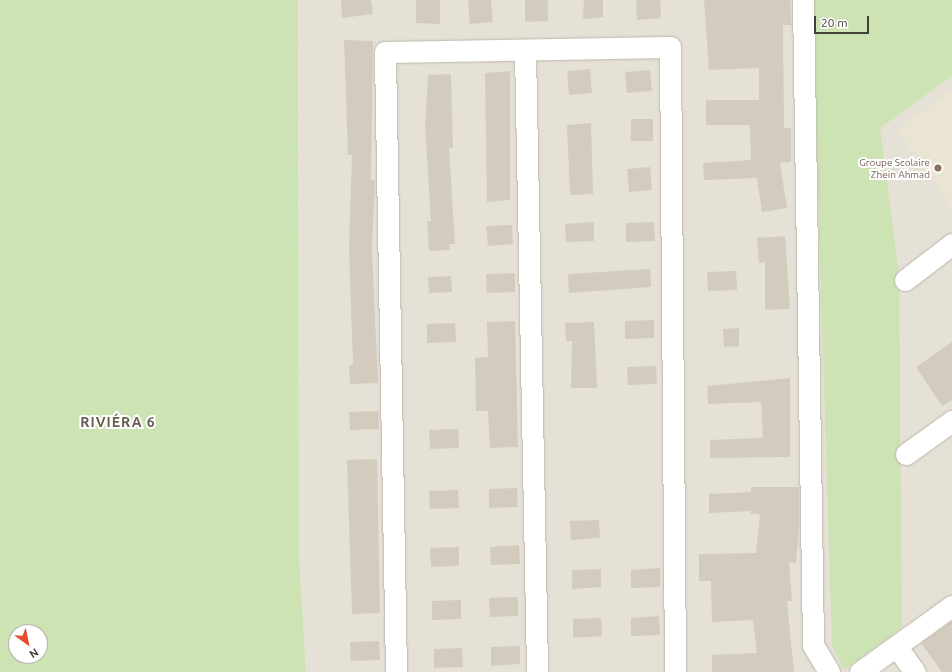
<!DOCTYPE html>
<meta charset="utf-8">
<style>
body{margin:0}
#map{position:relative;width:952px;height:672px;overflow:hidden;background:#f2efe8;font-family:Ubuntu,sans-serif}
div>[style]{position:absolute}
.residential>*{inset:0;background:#e6e1d6}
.education>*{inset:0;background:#eae4d3}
.green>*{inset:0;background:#cde3b4}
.building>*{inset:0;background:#d3cbbe}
.roads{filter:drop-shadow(0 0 1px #bdb7ab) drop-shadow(0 0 1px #bdb7ab)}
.minor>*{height:21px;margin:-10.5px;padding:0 10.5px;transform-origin:10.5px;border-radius:10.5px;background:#fff}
.dots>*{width:11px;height:11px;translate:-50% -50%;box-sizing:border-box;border:2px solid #fff;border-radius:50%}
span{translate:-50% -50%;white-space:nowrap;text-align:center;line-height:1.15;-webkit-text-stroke:4px #fff;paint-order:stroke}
.education-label{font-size:10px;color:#785e54}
.right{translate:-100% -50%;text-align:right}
.district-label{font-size:14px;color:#675e4f;font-weight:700;letter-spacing:1px}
.north{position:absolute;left:8px;top:624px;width:40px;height:40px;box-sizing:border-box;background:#fff;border:1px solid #b5b3af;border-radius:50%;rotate:147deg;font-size:11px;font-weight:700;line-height:16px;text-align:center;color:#454037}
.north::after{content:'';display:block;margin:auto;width:14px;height:18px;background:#e64b2b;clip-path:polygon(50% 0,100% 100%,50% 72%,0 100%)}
.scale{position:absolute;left:814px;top:16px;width:55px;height:18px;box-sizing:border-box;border:2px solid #454037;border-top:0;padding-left:5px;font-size:12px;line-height:14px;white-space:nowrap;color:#454037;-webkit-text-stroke:3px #fff;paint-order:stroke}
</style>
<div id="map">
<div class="residential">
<i style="clip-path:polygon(298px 0,952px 0,952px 672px,306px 672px,299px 557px)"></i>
</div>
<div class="education">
<i style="clip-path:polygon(952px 90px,952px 207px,897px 130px)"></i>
</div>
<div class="green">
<i style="clip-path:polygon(evenodd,0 0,298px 0,299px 557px,306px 672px,0 672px,0 0,16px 632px,40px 632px,40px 656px,16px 656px,16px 632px)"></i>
<i style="clip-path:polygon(812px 0,952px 0,952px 76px,880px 128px,899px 274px,902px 627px,844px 670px,832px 646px)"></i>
</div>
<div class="building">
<i style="clip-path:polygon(341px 0,371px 0,373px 14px,342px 18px)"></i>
<i style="clip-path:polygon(416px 0,440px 0,440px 24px,416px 23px)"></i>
<i style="clip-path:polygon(468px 0,491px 0,493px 22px,470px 24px)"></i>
<i style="clip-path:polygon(525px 0,548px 0,548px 21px,525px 22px)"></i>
<i style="clip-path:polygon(584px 0,603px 0,603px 17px,583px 19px)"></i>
<i style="clip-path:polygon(636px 0,660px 0,661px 18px,637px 20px)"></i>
<i style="clip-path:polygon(704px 0,790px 0,791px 25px,783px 25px,784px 128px,791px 128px,791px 162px,780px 163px,787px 208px,762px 212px,757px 178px,704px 180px,703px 163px,751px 160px,750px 125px,706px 125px,706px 100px,759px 100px,759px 68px,709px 70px)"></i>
<i style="clip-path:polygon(344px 40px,373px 41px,371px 180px,375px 180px,372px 249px,378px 383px,350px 384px,349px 365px,353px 365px,349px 248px,352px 155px,348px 155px)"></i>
<i style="clip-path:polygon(590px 69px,592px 93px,569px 95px,567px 71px)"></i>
<i style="clip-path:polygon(650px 70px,652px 91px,627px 93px,625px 72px)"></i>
<i style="clip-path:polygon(510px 71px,510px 200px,487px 202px,485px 73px)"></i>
<i style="clip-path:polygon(451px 74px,453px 148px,449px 148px,455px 244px,449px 244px,450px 250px,429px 251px,427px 221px,431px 221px,425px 125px,428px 75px)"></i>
<i style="clip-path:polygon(631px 119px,653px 119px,653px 141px,631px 141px)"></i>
<i style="clip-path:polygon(591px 123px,593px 194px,570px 195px,567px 125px)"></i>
<i style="clip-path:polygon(650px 167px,652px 190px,629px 192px,627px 169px)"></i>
<i style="clip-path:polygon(594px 222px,594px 241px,566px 242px,565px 224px)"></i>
<i style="clip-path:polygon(654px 222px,655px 241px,626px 242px,626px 223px)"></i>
<i style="clip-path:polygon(512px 225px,513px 244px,488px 246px,486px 226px)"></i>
<i style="clip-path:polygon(785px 236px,790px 309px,765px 310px,765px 262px,759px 263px,757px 238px)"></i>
<i style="clip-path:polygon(650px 269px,651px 287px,569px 293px,568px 274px)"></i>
<i style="clip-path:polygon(736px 271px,737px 290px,708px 291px,707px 272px)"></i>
<i style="clip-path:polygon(515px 273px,515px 292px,487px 293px,486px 274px)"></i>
<i style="clip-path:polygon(451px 276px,452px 292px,429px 293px,428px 277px)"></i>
<i style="clip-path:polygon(654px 320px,654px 338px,625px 339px,625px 321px)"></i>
<i style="clip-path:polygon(515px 321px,518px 447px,490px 448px,488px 411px,476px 411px,475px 358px,488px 357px,487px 322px)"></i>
<i style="clip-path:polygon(594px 322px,597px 388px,571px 388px,572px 341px,566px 341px,565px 323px)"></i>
<i style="clip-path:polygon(455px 323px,456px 342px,427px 343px,427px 324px)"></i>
<i style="clip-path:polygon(739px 328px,739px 346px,724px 347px,723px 329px)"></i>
<i style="clip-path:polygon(952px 342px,952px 400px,942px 406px,916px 367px)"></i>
<i style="clip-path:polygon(656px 366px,657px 384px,628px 385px,627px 367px)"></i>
<i style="clip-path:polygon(790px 378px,790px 457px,710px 458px,710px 440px,763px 438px,761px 402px,708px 404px,707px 386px)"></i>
<i style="clip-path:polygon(378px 411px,379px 429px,350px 430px,349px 412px)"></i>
<i style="clip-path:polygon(458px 429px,459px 448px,430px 449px,429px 430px)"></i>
<i style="clip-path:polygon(377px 459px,380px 613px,352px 614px,347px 460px)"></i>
<i style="clip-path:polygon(751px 487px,799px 487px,799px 528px,796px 563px,789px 562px,792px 601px,787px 601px,794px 672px,712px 672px,712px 655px,757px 653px,753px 620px,712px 622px,711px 581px,699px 581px,699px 554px,756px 553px,760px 514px,750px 514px,751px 511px,709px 513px,709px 494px,751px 492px)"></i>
<i style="clip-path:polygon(517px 488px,518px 507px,489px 508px,489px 489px)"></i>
<i style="clip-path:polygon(458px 490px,459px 508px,430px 509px,429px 491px)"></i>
<i style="clip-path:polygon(599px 520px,600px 538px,571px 540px,570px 521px)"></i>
<i style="clip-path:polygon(519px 545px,520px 564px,491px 565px,490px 547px)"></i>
<i style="clip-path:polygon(459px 547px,459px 566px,431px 567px,430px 548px)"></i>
<i style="clip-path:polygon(660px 568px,660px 587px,631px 588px,631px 570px)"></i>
<i style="clip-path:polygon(601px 569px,601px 587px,572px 589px,572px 570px)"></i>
<i style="clip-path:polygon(518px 597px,518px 616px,490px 617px,489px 598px)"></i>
<i style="clip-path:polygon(461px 600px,461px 619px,432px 620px,432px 601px)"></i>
<i style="clip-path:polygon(659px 616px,660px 635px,631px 636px,631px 618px)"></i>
<i style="clip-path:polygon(601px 618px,602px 636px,573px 638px,573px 619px)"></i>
<i style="clip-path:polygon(952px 621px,952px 672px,942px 672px,921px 643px)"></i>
<i style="clip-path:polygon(379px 641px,380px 660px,351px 661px,350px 642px)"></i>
<i style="clip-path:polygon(520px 646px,520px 664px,491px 666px,491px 647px)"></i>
<i style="clip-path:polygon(462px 648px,463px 667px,434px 668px,434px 649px)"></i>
</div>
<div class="roads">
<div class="minor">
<i style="left:803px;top:0;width:645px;rotate:89.11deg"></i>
<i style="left:813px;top:645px;width:31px;rotate:59deg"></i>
<i style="left:525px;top:50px;width:622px;rotate:88.89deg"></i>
<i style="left:905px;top:280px;width:59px;rotate:-37.5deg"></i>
<i style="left:906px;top:454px;width:57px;rotate:-35.7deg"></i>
<i style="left:896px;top:646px;width:32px;rotate:54deg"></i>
<i style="left:396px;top:672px;width:620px;rotate:-91.02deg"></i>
<i style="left:385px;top:52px;width:285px;rotate:-1deg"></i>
<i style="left:670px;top:47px;width:625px;rotate:89.54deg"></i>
<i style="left:860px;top:672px;width:113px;rotate:-35.7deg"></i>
</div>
</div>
<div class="dots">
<i style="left:938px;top:168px;background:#8d6e63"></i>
</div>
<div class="education-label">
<span class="right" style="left:930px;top:168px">Groupe Scolaire<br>Zhein Ahmad</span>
</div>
<div class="district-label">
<span style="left:118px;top:422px">RIVIÉRA 6</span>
</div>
<div class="north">N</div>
<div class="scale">20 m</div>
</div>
